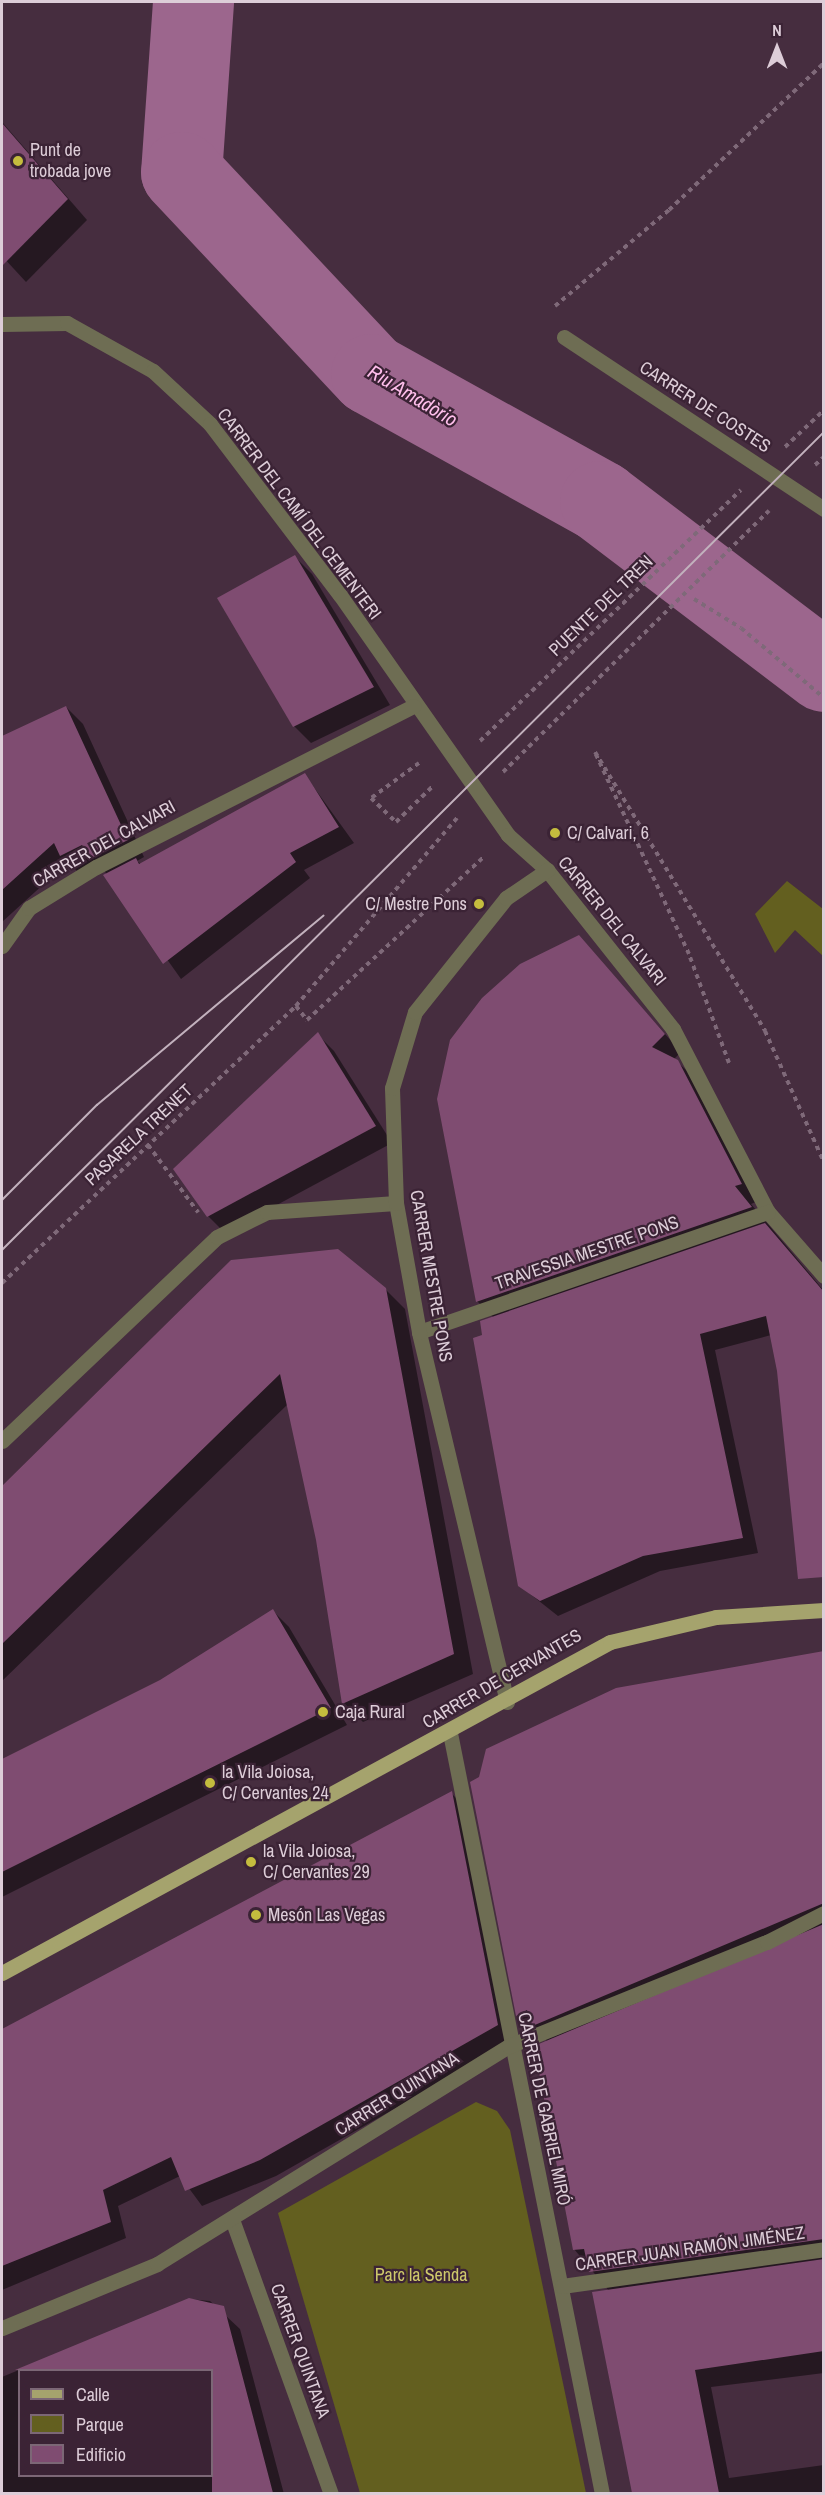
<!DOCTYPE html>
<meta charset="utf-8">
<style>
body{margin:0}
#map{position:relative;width:825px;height:2495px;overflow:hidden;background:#462d3f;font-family:"Archivo Narrow",sans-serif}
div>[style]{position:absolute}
.green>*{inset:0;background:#635f1f}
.shadow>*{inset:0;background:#0007}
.river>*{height:81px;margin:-40.5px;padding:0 40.5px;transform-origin:40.5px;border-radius:40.5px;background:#9c668d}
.building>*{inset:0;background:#7f4c71}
.path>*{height:4px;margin-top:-2px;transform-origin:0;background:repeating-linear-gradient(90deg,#7f6979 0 4.5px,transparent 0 9px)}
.minor>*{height:15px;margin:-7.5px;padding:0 7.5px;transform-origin:7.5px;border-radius:7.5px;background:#6e6d53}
.major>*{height:15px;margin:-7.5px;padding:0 7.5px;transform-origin:7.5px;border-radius:7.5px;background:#a5a36d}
.tram>*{height:1.5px;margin:-0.75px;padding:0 0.75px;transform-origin:0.75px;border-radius:0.75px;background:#c2b1bd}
.dots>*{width:16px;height:16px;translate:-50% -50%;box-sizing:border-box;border:3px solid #3b2335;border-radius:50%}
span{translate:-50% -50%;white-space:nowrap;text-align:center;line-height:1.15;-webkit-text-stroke:4.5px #3b2335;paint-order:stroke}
.poi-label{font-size:18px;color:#ddcdd8}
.left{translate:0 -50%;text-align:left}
.right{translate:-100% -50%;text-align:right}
.street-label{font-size:18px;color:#ddcdd8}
.park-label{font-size:18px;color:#cec96b}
.water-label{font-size:20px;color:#ffbfec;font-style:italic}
.frame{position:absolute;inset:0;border:3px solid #ddcdd8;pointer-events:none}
.legend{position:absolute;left:18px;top:2369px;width:195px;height:108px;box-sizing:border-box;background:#3b2335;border:2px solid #7c6776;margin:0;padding:8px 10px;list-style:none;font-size:18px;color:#ddcdd8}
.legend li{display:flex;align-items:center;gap:12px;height:30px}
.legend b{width:30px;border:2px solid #7c6776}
.north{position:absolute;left:747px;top:18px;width:60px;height:60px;-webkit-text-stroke:4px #3b2335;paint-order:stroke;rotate:0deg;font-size:16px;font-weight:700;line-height:24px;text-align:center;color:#ddcdd8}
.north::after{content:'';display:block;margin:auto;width:21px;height:27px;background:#ddcdd8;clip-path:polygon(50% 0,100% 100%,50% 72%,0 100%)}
</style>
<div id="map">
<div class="green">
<i style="clip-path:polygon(787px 881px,823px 909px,823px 956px,795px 930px,775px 953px,755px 914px)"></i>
<i style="clip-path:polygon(476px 2102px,497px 2111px,510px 2130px,586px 2493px,360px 2493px,278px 2213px)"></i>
</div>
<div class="shadow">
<i style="clip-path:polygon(2px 122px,87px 220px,26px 282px,2px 256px)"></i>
<i style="clip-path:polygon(295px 557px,312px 574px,390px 705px,311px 743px,294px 726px)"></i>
<i style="clip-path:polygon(66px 707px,83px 724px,144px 857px,137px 861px,141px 864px,305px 775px,354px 843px,304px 870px,310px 878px,181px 979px,98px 862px,78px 872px,68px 862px,2px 922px,2px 752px)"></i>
<i style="clip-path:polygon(579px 937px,681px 1052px,674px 1059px,695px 1078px,758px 1201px,751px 1204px,824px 1291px,778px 1371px,771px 1335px,715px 1350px,758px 1553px,660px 1571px,558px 1616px,520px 1586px,484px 1336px,494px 1318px,477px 1301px)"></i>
<i style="clip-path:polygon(317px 1034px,334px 1051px,392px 1143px,225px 1233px,208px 1216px)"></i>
<i style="clip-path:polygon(232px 1261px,385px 1289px,405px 1309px,473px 1674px,363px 1722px,344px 1703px,318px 1539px,288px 1404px,2px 1681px,2px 1488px)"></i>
<i style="clip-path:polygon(273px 1611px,289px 1627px,347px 1725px,2px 1897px,2px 1762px,161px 1681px)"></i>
<i style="clip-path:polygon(824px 1652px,824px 2373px,711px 2387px,729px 2478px,824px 2465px,824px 2494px,634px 2494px,594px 2293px,609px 2291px,574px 2249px,548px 2042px,518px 2015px,616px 1689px)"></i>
<i style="clip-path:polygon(451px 1793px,467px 1809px,514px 2041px,276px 2176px,202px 2206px,180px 2176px,118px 2206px,126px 2238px,2px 2290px,2px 2033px)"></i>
<i style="clip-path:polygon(evenodd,189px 2299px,210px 2301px,240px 2329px,284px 2494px,2px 2494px,2px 2377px,189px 2299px,20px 2370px,212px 2370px,212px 2476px,20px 2476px,20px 2370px)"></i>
</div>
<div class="river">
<i style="left:193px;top:2px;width:170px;rotate:94deg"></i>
<i style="left:181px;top:172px;width:277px;rotate:46.8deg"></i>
<i style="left:371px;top:374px;width:262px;rotate:29deg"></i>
<i style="left:600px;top:501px;width:281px;rotate:37.2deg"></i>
</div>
<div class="building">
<i style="clip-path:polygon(2px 123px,68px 199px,2px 266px)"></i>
<i style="clip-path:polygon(295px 555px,374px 687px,293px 727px,217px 598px)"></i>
<i style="clip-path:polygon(66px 706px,128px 840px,92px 858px,82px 845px,60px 856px,54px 843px,2px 890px,2px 736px)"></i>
<i style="clip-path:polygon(305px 773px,339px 827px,290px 853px,296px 862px,163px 964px,103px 875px,136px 858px,139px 864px)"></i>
<i style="clip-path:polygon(579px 935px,665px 1034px,652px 1047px,678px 1060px,742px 1184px,735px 1186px,752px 1207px,476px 1302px,437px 1099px,450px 1040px,482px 998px,520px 964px)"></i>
<i style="clip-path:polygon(318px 1032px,376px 1126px,207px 1217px,173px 1169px)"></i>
<i style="clip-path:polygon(765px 1223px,824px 1292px,824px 1577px,798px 1579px,777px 1371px,766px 1316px,700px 1334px,743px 1538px,643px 1556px,540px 1601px,518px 1586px,473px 1338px,482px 1335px,480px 1321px)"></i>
<i style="clip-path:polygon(338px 1249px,386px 1288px,454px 1654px,342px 1704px,316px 1540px,280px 1374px,2px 1644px,2px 1486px,231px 1260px)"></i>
<i style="clip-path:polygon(273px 1609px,331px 1708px,2px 1872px,2px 1759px,160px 1680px)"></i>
<i style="clip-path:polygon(824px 1651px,824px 1903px,530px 2027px,527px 2010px,516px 2016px,470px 1782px,479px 1777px,486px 1749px,616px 1688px)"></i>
<i style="clip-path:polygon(452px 1791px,498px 2025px,260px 2160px,185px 2191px,171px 2157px,103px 2190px,111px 2222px,2px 2266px,2px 2029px)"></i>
<i style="clip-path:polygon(824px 1924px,824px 2239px,589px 2272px,584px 2249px,573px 2250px,534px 2046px)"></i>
<i style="clip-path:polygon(824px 2259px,824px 2351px,695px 2370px,719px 2493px,632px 2493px,592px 2292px)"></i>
<i style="clip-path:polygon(189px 2298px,224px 2306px,273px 2493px,212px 2493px,212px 2370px,15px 2370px)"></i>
</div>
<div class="path">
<i style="left:555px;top:306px;width:149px;rotate:-40.1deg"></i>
<i style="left:669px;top:210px;width:214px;rotate:-43.5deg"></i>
<i style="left:785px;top:447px;width:54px;rotate:-43.5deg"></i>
<i style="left:815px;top:465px;width:12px;rotate:-42deg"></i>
<i style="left:694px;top:599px;width:55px;rotate:31.7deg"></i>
<i style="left:741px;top:628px;width:109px;rotate:40.1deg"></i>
<i style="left:480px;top:741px;width:362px;rotate:-43.9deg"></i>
<i style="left:419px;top:763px;width:59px;rotate:143.9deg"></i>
<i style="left:371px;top:798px;width:35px;rotate:44deg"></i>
<i style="left:396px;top:822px;width:53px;rotate:-44.2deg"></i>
<i style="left:503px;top:772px;width:373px;rotate:-44.5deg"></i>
<i style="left:457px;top:818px;width:248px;rotate:130.6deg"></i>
<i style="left:296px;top:1006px;width:18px;rotate:52deg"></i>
<i style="left:307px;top:1020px;width:242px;rotate:-42.7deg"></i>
<i style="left:729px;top:1063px;width:116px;rotate:-110.2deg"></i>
<i style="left:689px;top:954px;width:223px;rotate:-115deg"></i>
<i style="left:595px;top:752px;width:327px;rotate:58.6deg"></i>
<i style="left:765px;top:1031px;width:144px;rotate:65.8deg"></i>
<i style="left:148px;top:1145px;width:84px;rotate:53.3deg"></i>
<i style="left:2px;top:1283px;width:404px;rotate:-43.3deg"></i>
</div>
<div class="minor">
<i style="left:2px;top:324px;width:65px;rotate:-0.9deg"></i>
<i style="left:67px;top:323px;width:98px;rotate:29.2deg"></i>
<i style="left:153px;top:371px;width:78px;rotate:42.9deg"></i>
<i style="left:210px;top:424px;width:215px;rotate:52.8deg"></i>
<i style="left:340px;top:595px;width:293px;rotate:55deg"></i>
<i style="left:508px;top:835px;width:52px;rotate:41.9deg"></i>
<i style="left:547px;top:870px;width:203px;rotate:51.6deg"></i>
<i style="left:673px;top:1029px;width:206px;rotate:62.6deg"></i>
<i style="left:768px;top:1212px;width:85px;rotate:48.8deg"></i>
<i style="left:564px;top:337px;width:312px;rotate:33.5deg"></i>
<i style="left:2px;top:946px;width:47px;rotate:-54.6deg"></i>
<i style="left:29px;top:908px;width:79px;rotate:-31.5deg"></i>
<i style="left:96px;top:867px;width:356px;rotate:-26.9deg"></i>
<i style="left:419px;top:1332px;width:369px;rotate:-19deg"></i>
<i style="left:2px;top:1441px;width:296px;rotate:-43.5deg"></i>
<i style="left:217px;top:1237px;width:56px;rotate:-26.6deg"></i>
<i style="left:267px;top:1212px;width:129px;rotate:-4deg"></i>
<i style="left:507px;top:1702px;width:380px;rotate:-103.4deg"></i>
<i style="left:419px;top:1332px;width:131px;rotate:-100.1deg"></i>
<i style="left:396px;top:1203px;width:115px;rotate:-92deg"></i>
<i style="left:392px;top:1088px;width:79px;rotate:-73.2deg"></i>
<i style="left:415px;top:1012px;width:146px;rotate:-51.4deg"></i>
<i style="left:506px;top:898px;width:50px;rotate:-34.3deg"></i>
<i style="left:450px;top:1733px;width:776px;rotate:78.7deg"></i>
<i style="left:233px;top:2222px;width:289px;rotate:70.2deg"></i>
<i style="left:562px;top:2286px;width:265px;rotate:-8deg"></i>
<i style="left:2px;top:2328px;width:168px;rotate:-22.4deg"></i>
<i style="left:157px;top:2264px;width:414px;rotate:-31.8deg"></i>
<i style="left:509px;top:2046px;width:278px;rotate:-22deg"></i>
<i style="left:767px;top:1942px;width:64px;rotate:-27deg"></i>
</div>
<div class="major">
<i style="left:2px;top:1973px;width:692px;rotate:-28.56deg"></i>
<i style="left:610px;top:1642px;width:109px;rotate:-13.3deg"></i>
<i style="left:716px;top:1617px;width:108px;rotate:-3.7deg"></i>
</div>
<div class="tram">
<i style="left:2px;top:1200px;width:134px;rotate:-45deg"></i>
<i style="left:97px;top:1105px;width:295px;rotate:-39.9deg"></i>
<i style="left:2px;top:1250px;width:1160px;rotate:-44.86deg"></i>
</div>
<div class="dots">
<i style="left:18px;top:161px;background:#c4bc3e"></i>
<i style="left:555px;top:833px;background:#c4bc3e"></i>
<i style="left:479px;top:904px;background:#c4bc3e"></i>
<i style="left:323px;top:1712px;background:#c4bc3e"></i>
<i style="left:210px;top:1783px;background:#c4bc3e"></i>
<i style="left:251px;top:1862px;background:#c4bc3e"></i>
<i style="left:256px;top:1915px;background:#c4bc3e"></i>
</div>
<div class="poi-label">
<span class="left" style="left:30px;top:161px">Punt de<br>trobada jove</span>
<span class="left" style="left:567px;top:833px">C/ Calvari, 6</span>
<span class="right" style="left:467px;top:904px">C/ Mestre Pons</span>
<span class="left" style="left:335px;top:1712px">Caja Rural</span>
<span class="left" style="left:222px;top:1783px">la Vila Joiosa,<br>C/ Cervantes 24</span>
<span class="left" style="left:263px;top:1862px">la Vila Joiosa,<br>C/ Cervantes 29</span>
<span class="left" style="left:268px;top:1915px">Mesón Las Vegas</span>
</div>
<div class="street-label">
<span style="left:705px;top:407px;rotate:33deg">CARRER DE COSTES</span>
<span style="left:299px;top:514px;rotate:53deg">CARRER DEL CAMÍ DEL CEMENTERI</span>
<span style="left:601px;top:606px;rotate:-44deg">PUENTE DEL TREN</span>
<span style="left:104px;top:844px;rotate:-29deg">CARRER DEL CALVARI</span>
<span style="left:612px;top:921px;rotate:51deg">CARRER DEL CALVARI</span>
<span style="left:139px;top:1135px;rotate:-43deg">PASARELA TRENET</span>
<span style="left:587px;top:1253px;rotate:-19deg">TRAVESSIA MESTRE PONS</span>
<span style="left:431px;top:1276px;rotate:80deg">CARRER MESTRE PONS</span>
<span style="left:502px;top:1679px;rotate:-30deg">CARRER DE CERVANTES</span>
<span style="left:397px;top:2094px;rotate:-32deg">CARRER QUINTANA</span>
<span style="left:544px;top:2109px;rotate:78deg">CARRER DE GABRIEL MIRÓ</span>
<span style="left:690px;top:2249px;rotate:-8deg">CARRER JUAN RAMÓN JIMÉNEZ</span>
<span style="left:300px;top:2351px;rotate:70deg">CARRER QUINTANA</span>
</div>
<div class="park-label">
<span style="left:421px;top:2275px">Parc la Senda</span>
</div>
<div class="water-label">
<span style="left:413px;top:395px;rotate:31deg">Riu Amadòrio</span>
</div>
<div class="frame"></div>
<ul class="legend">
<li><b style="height:8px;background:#a5a36d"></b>Calle</li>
<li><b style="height:16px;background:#635f1f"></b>Parque</li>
<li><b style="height:16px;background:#7f4c71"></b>Edificio</li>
</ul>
<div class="north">N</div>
</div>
